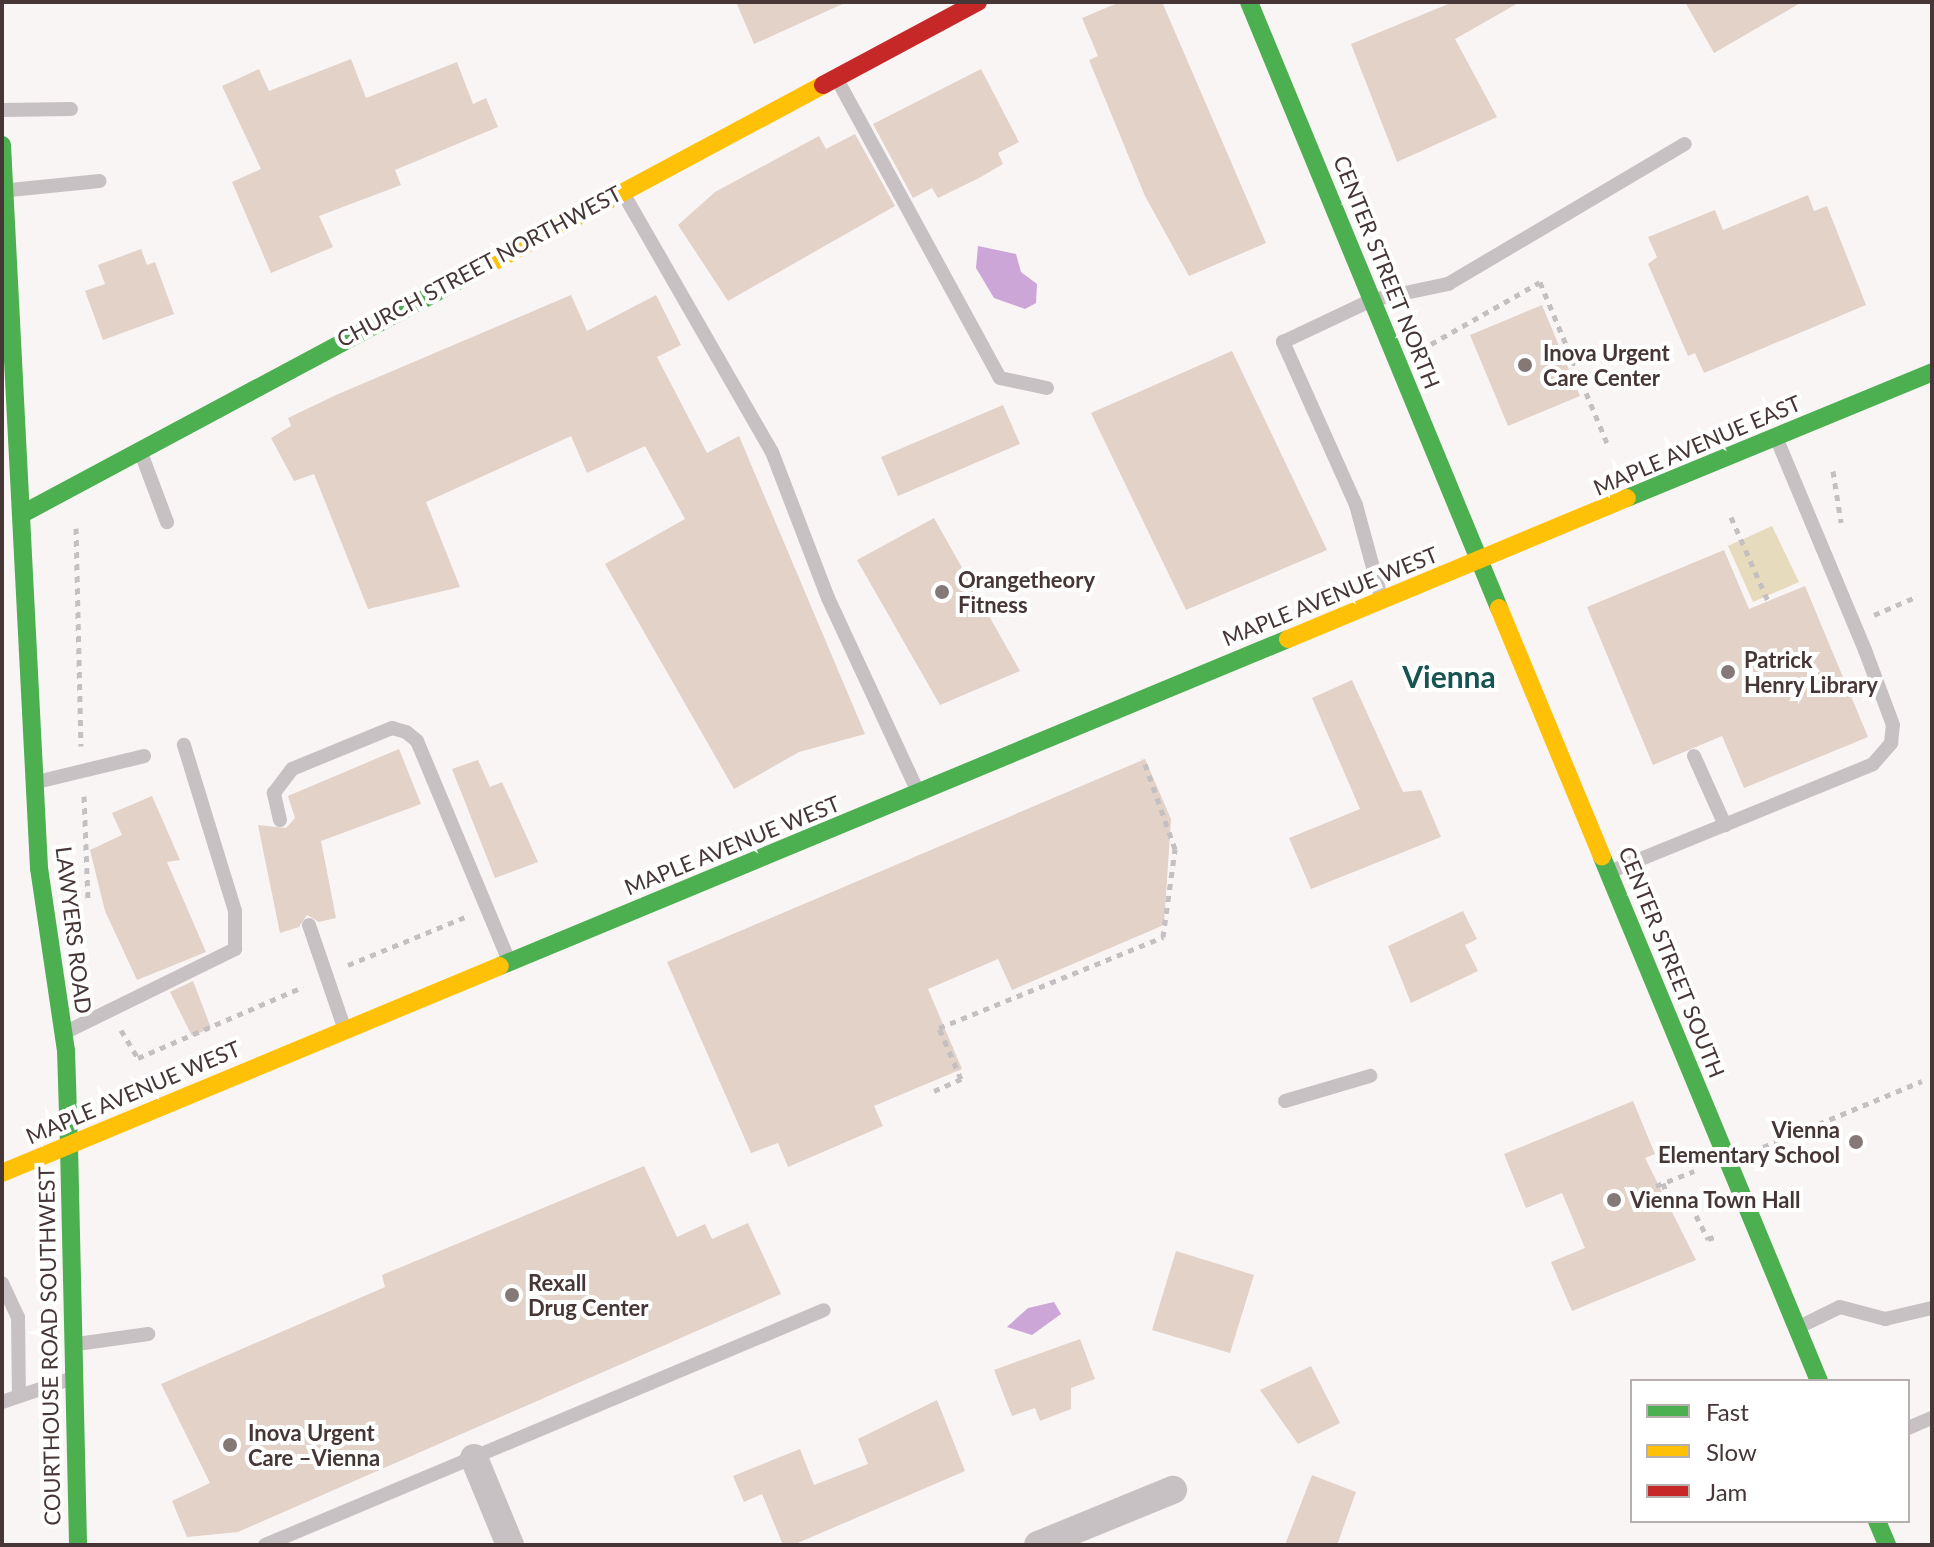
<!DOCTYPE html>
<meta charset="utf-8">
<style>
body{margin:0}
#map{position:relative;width:1934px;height:1547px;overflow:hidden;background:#faf5f5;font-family:Lato,sans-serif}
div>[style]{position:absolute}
.green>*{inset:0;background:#e7dbbd}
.water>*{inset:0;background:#cba6d6}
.building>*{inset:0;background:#e2d2c7}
.path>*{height:5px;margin-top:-2.5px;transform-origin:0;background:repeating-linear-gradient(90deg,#c4bfc0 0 6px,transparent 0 12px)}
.lane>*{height:14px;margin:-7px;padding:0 7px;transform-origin:7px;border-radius:7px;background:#c7c1c4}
.street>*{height:28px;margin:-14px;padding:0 14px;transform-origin:14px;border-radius:14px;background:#c7c1c4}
.fast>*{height:18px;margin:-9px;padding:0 9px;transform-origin:9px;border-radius:9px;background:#4caf50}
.slow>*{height:18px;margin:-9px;padding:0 9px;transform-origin:9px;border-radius:9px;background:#ffc107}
.jam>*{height:18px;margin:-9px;padding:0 9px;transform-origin:9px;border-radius:9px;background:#c62828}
.dots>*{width:22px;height:22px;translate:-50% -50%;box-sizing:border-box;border:4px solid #fff;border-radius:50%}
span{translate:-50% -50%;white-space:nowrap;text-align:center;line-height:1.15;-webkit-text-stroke:8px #fff;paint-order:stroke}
.street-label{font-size:22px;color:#463635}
.poi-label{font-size:22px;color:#463635;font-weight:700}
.left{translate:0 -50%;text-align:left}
.right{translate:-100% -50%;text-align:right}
.district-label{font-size:30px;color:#175351;font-weight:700}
.frame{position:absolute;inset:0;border:4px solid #463635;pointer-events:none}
.legend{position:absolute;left:1630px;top:1379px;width:280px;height:144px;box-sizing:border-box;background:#fff;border:2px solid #b5afae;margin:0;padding:10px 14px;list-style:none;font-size:24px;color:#463635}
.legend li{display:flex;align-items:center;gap:16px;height:40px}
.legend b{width:40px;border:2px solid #b5afae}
</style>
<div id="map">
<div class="green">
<i style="clip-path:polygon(1772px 526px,1799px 582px,1753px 602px,1728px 546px)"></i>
</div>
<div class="water">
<i style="clip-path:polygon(978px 246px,1016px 254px,1021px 272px,1037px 284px,1036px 303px,1025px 309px,994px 298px,976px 268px)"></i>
<i style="clip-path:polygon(1054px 1302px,1061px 1314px,1032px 1335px,1007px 1327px,1028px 1308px)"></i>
</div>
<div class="building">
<i style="clip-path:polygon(736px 2px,847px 2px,754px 44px)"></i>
<i style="clip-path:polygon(1120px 2px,1162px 2px,1266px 243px,1189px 276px,1145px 196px,1089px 60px,1098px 56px,1082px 18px)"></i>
<i style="clip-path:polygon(1453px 2px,1520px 2px,1455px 39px,1497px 117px,1397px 162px,1351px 44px)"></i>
<i style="clip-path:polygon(1685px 2px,1802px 2px,1714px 53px)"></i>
<i style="clip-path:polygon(351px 59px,366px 98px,457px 62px,473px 104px,486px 98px,498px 127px,395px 170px,401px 185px,319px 216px,333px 247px,271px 273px,232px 182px,261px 169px,222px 86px,259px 69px,269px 91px)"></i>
<i style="clip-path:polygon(981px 69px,1019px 142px,998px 153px,1003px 164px,979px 178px,938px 198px,932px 188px,913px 198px,873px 124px)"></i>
<i style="clip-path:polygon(855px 134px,895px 206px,728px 301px,678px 225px,715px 192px,819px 136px,826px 149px)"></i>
<i style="clip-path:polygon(1808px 195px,1814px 211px,1827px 206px,1866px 305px,1704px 373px,1695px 353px,1688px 356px,1648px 264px,1657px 257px,1648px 237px,1715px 210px,1723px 230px)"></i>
<i style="clip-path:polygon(141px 249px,147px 265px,155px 262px,174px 314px,103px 340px,85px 291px,105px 284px,98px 265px)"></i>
<i style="clip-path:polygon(571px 295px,587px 331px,656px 295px,681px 345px,657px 357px,707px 453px,739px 436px,865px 734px,799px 752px,734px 789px,605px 564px,685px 519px,645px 446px,587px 473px,571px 436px,426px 502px,460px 587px,368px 609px,314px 474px,294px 481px,271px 438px,291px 426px,288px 418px,336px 395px)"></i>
<i style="clip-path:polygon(1542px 305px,1580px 396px,1508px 426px,1470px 335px)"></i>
<i style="clip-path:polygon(1232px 351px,1327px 550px,1186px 610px,1091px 413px)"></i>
<i style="clip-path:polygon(1003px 405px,1020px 444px,898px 496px,881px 457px)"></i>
<i style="clip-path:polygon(934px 518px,1020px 671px,940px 705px,857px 560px)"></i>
<i style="clip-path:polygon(1724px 550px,1749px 609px,1805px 586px,1868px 737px,1744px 788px,1722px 736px,1653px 765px,1587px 607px)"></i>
<i style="clip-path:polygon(1352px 680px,1403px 792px,1421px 790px,1441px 837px,1311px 889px,1289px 838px,1360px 809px,1312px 698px)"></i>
<i style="clip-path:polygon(399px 749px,421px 804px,321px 841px,336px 918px,319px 922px,307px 915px,299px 927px,280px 933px,258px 825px,286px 828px,295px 818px,288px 796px)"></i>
<i style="clip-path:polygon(1145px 759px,1171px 819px,1164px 925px,1012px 990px,998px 959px,928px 989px,962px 1069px,874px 1106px,883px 1126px,788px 1167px,778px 1143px,751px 1153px,667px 962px)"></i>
<i style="clip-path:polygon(478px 760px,490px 787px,502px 782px,538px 862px,495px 878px,452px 769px)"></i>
<i style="clip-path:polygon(152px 796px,180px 860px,167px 862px,206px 952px,137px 980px,105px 911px,90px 850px,122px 835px,112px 813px)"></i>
<i style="clip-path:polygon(1463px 911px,1477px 939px,1465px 945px,1478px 971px,1411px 1003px,1388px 946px)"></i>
<i style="clip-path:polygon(193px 981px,211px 1028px,192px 1036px,170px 992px)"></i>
<i style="clip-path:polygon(1633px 1101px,1655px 1154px,1645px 1158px,1696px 1260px,1572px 1311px,1551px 1262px,1585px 1248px,1562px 1193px,1526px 1208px,1504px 1154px)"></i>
<i style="clip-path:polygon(644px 1166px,677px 1237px,705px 1224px,712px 1239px,748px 1223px,781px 1294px,238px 1532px,187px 1537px,172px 1501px,210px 1483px,161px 1384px,385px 1287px,382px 1275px)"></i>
<i style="clip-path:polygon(1176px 1251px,1254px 1275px,1230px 1353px,1152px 1330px)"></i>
<i style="clip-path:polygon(1080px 1339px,1095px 1379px,1071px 1388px,1071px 1409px,1040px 1421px,1035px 1408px,1012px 1416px,994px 1370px)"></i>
<i style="clip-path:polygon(1311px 1366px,1340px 1423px,1298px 1444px,1260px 1390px)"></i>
<i style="clip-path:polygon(937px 1400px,965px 1471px,793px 1545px,783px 1545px,762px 1494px,744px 1502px,733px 1476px,800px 1449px,814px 1485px,868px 1464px,858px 1439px)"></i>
<i style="clip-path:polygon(1312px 1475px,1356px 1492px,1337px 1545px,1285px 1545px)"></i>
</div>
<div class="path">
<i style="left:1431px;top:344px;width:125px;rotate:-29.6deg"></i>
<i style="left:1540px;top:282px;width:177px;rotate:67.4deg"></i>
<i style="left:1833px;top:471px;width:52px;rotate:81.1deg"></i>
<i style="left:1731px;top:517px;width:92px;rotate:66.2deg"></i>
<i style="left:76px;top:528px;width:218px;rotate:88.7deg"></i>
<i style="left:1874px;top:615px;width:48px;rotate:-23.4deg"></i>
<i style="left:84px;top:796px;width:106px;rotate:87.8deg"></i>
<i style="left:348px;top:965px;width:126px;rotate:-22.3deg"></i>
<i style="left:121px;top:1030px;width:33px;rotate:59deg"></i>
<i style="left:138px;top:1058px;width:180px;rotate:-23.3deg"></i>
<i style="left:934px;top:1091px;width:30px;rotate:-24deg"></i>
<i style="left:961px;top:1079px;width:56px;rotate:-113.3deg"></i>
<i style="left:939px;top:1028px;width:242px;rotate:-22.1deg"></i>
<i style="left:1163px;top:937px;width:89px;rotate:-82.2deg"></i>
<i style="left:1175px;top:849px;width:96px;rotate:-109.4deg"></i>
<i style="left:1763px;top:1147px;width:172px;rotate:-22.5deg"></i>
<i style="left:1663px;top:1183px;width:18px;rotate:71deg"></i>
<i style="left:1669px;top:1200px;width:17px;rotate:-21deg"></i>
<i style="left:1685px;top:1194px;width:51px;rotate:62.9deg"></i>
<i style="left:1708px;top:1239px;width:9px;rotate:-18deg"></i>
<i style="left:1656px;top:1186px;width:41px;rotate:-21.5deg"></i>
</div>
<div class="lane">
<i style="left:838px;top:81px;width:338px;rotate:61.4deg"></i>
<i style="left:1000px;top:378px;width:48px;rotate:12deg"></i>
<i style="left:2px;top:110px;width:69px;rotate:-0.8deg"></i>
<i style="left:10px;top:190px;width:90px;rotate:-5.7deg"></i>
<i style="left:623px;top:193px;width:299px;rotate:60.1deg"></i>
<i style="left:772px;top:452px;width:156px;rotate:69deg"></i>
<i style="left:828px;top:598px;width:212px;rotate:65.1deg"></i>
<i style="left:141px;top:453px;width:74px;rotate:69.4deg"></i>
<i style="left:1381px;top:597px;width:95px;rotate:-105.2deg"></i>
<i style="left:1356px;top:505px;width:179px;rotate:-114.1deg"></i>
<i style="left:1283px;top:342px;width:98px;rotate:-25.3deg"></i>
<i style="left:1372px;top:300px;width:78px;rotate:-11.9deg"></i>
<i style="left:1448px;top:284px;width:275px;rotate:-30.6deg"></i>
<i style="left:1694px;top:756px;width:76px;rotate:65.8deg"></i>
<i style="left:41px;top:781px;width:106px;rotate:-13.6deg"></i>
<i style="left:280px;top:820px;width:28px;rotate:-103deg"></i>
<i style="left:274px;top:793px;width:30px;rotate:-53deg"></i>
<i style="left:292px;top:769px;width:108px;rotate:-22.3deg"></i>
<i style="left:392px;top:728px;width:15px;rotate:16deg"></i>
<i style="left:406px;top:732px;width:14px;rotate:39deg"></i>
<i style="left:417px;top:741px;width:236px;rotate:67.3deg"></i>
<i style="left:1609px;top:872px;width:285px;rotate:-22.2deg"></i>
<i style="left:1873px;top:764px;width:28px;rotate:-49deg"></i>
<i style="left:1891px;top:743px;width:18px;rotate:-84deg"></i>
<i style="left:1893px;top:725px;width:80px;rotate:-110.5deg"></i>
<i style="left:1865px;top:650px;width:228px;rotate:-112.7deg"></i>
<i style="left:309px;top:925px;width:108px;rotate:71.1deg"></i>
<i style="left:70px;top:1030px;width:184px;rotate:-26.1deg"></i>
<i style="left:235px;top:949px;width:38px;rotate:-90deg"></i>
<i style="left:235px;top:911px;width:174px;rotate:-107.1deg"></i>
<i style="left:1285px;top:1101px;width:89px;rotate:-16.4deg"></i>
<i style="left:2px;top:1283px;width:38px;rotate:65deg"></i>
<i style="left:18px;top:1317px;width:79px;rotate:89.3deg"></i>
<i style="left:1801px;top:1326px;width:43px;rotate:-26deg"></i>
<i style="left:1840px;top:1307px;width:47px;rotate:14.9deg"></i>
<i style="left:1885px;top:1319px;width:48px;rotate:-13.2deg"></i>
<i style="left:77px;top:1344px;width:72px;rotate:-8deg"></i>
<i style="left:2px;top:1402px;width:72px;rotate:-18.7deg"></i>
<i style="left:1908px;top:1428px;width:26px;rotate:-23deg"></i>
<i style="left:265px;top:1545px;width:606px;rotate:-22.8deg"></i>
</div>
<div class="street">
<i style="left:474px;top:1458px;width:94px;rotate:67.5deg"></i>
<i style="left:1038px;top:1545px;width:146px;rotate:-22.2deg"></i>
</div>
<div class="fast">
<i style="left:1249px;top:2px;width:656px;rotate:67.58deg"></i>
<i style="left:2px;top:145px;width:724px;rotate:87.07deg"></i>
<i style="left:39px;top:868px;width:184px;rotate:81.6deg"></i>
<i style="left:66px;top:1050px;width:96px;rotate:88.2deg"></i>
<i style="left:1627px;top:498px;width:330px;rotate:-22.4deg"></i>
<i style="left:24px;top:513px;width:515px;rotate:-28.16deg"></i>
<i style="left:1602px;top:857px;width:567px;rotate:67.5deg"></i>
<i style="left:500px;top:966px;width:853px;rotate:-22.54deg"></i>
<i style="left:69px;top:1146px;width:399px;rotate:88.7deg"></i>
<i style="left:1877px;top:1521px;width:26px;rotate:67deg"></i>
</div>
<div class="slow">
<i style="left:478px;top:270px;width:391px;rotate:-28.2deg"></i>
<i style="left:1499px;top:608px;width:269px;rotate:67.5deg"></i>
<i style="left:1288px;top:639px;width:367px;rotate:-22.6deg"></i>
<i style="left:2px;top:1173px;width:539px;rotate:-22.57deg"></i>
</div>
<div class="jam">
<i style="left:823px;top:85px;width:176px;rotate:-28.2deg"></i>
</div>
<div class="dots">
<i style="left:1525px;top:365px;background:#857978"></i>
<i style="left:942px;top:592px;background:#857978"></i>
<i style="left:1728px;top:672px;background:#857978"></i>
<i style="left:1856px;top:1142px;background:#857978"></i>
<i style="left:1614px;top:1200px;background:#857978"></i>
<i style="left:512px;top:1295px;background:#857978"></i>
<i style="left:230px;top:1445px;background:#857978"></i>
</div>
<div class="street-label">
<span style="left:479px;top:266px;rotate:-28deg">CHURCH STREET NORTHWEST</span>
<span style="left:1387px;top:272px;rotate:68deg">CENTER STREET NORTH</span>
<span style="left:1697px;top:445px;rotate:-23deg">MAPLE AVENUE EAST</span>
<span style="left:1330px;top:596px;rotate:-22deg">MAPLE AVENUE WEST</span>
<span style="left:732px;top:845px;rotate:-22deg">MAPLE AVENUE WEST</span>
<span style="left:74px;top:930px;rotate:83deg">LAWYERS ROAD</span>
<span style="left:1672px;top:962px;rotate:68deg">CENTER STREET SOUTH</span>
<span style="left:133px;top:1092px;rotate:-23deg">MAPLE AVENUE WEST</span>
<span style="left:49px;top:1346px;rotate:-91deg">COURTHOUSE ROAD SOUTHWEST</span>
</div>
<div class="poi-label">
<span class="left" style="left:1543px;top:365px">Inova Urgent<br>Care Center</span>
<span class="left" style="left:958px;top:592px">Orangetheory<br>Fitness</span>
<span class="left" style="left:1744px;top:672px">Patrick<br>Henry Library</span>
<span class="right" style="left:1840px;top:1142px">Vienna<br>Elementary School</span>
<span class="left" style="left:1630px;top:1200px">Vienna Town Hall</span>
<span class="left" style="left:528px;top:1295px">Rexall<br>Drug Center</span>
<span class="left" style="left:248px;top:1445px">Inova Urgent<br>Care –Vienna</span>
</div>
<div class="district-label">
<span style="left:1449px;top:676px">Vienna</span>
</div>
<div class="frame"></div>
<ul class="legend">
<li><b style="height:10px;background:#4caf50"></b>Fast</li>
<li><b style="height:10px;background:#ffc107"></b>Slow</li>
<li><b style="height:10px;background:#c62828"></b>Jam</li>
</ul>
</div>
